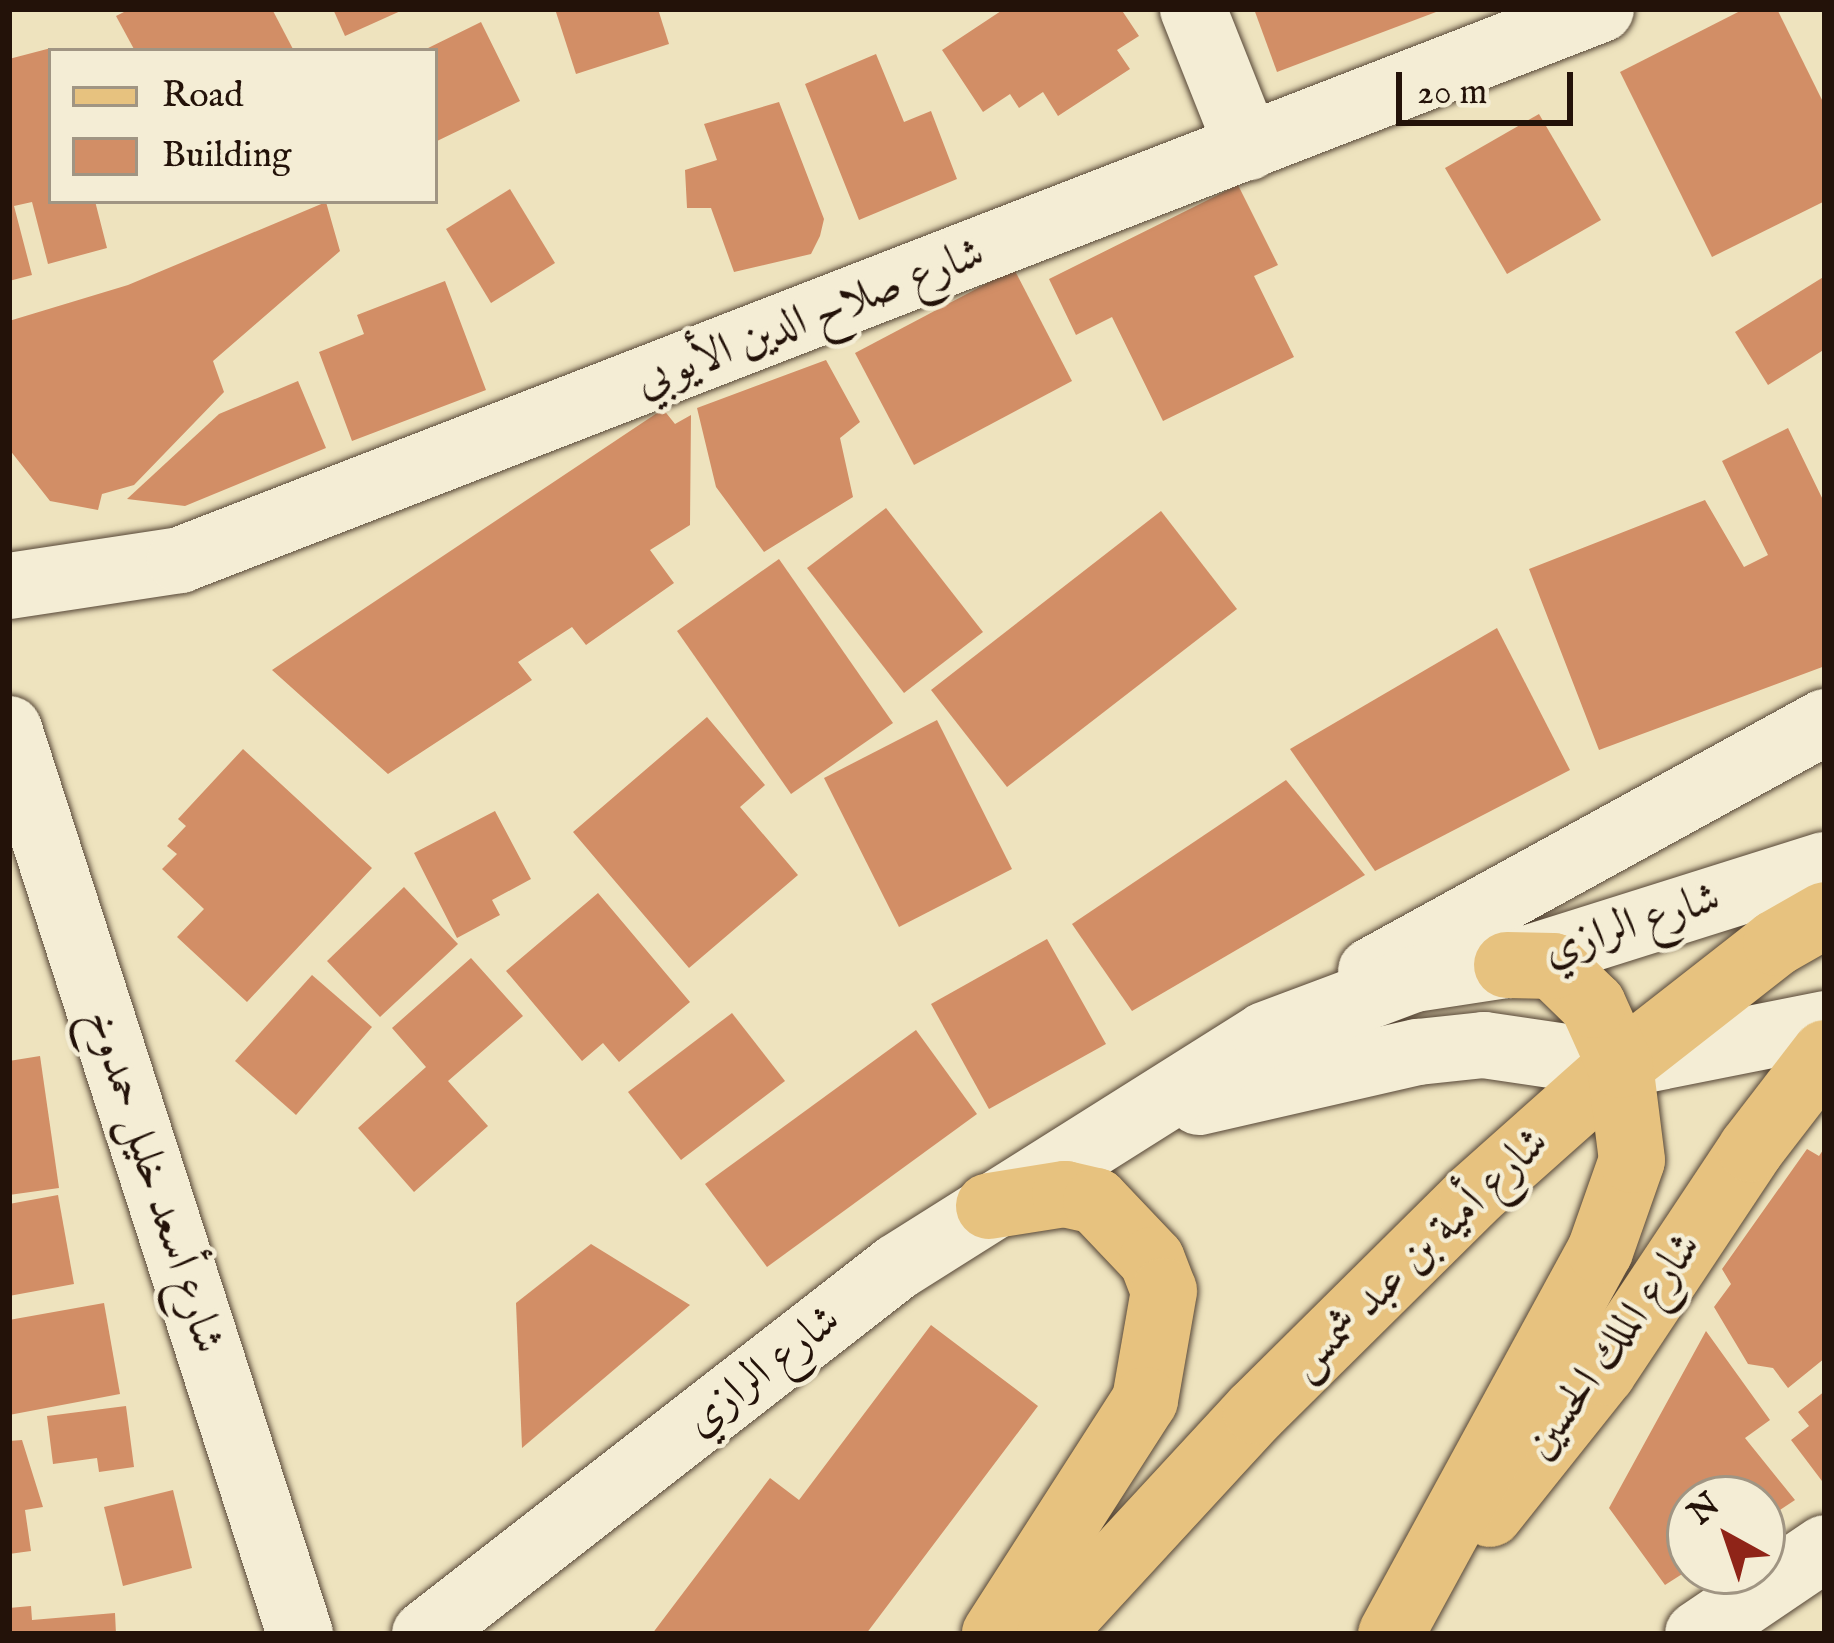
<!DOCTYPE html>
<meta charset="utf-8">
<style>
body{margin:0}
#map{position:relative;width:1834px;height:1643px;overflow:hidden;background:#eee3be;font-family:"IM FELL English",Amiri,serif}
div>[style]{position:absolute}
.building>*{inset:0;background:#d28e66}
.roads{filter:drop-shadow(0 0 3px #564636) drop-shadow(0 0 3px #564636)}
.minor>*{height:66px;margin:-33px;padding:0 33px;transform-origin:33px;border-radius:33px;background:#f4edd5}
.major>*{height:66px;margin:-33px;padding:0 33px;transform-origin:33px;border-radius:33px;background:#e7c27f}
span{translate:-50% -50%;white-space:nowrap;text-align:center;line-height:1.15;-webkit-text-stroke:9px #f4edd5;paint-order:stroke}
.street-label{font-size:45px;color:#231209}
.frame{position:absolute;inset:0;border:12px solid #231209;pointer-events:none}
.legend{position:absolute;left:48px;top:48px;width:390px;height:156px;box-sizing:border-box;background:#f4edd5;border:3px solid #a09583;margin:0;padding:15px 21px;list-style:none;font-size:36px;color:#231209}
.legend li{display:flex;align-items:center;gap:24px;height:60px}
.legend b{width:60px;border:3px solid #a09583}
.north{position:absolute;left:1666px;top:1475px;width:120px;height:120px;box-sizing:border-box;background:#f4edd5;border:3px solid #a09583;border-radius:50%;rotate:320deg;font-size:33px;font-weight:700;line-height:48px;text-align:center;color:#231209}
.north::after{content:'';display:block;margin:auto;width:42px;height:54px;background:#8f2418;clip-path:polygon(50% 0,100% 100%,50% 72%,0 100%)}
.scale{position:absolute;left:1396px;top:72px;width:177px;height:54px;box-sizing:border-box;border:6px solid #231209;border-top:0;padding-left:15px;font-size:36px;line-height:42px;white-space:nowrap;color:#231209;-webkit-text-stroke:9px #f4edd5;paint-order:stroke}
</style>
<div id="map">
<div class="building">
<i style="clip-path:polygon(130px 9px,272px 9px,294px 51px,135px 51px,116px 16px)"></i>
<i style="clip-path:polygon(333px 9px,405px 9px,345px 36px)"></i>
<i style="clip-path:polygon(555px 9px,658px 9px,669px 44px,576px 74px)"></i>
<i style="clip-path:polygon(1004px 9px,1121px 9px,1139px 36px,1117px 50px,1130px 69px,1058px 116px,1043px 92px,1019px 108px,1010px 94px,983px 112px,942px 50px)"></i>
<i style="clip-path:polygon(1254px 9px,1444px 9px,1277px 72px)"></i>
<i style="clip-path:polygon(1744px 9px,1777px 9px,1825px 106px,1825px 201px,1712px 257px,1620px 72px)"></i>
<i style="clip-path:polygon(481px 22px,520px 101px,435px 142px,435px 51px,422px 51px)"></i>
<i style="clip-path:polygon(51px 48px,51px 201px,95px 201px,107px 248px,48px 264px,32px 202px,14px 206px,32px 275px,9px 281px,9px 59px)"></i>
<i style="clip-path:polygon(876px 54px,904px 122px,931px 111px,957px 179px,859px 220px,805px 84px)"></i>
<i style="clip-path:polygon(779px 102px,824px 219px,820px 236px,811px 254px,734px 272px,711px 208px,687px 208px,685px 170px,717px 160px,704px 124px)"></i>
<i style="clip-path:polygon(1539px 114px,1601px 220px,1507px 274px,1445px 168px)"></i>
<i style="clip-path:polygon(1238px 185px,1278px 265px,1254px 276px,1294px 357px,1163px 421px,1112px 317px,1076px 335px,1049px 279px)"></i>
<i style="clip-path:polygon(510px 189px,555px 263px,491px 303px,446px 229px)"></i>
<i style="clip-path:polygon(326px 202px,340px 251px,213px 361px,224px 392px,134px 485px,102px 494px,98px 510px,50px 501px,9px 449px,9px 321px,128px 285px)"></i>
<i style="clip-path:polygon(1014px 269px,1072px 381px,914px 465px,855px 353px)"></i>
<i style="clip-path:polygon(1825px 276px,1825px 349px,1768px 385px,1735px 332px)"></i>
<i style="clip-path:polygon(445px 281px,486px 390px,352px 441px,319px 352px,364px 334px,357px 315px)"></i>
<i style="clip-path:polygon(826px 360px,860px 422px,840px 438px,853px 497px,764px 552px,716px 487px,697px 408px)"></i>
<i style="clip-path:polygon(298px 381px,326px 448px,185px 506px,127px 499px,219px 414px)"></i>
<i style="clip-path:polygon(663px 409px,675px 424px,691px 415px,690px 525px,650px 550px,674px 583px,586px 645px,572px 627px,518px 662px,532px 680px,388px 774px,272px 670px)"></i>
<i style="clip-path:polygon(1788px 428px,1825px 504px,1825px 666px,1599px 750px,1529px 569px,1705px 500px,1744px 567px,1768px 555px,1722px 461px)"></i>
<i style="clip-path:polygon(886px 508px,983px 632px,904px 693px,807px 568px)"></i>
<i style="clip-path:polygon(1161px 511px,1237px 609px,1007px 787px,931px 690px)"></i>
<i style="clip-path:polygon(779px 559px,893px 723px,791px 794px,677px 631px)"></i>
<i style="clip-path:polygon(1497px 628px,1570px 770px,1375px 871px,1290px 749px)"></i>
<i style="clip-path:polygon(707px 717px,765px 785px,740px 807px,798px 875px,689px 968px,573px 832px)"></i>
<i style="clip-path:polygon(937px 720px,1012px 869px,899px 927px,824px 778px)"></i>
<i style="clip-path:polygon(243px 749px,372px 868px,247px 1002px,177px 937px,204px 909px,162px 869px,177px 854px,167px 846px,186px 826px,178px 819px)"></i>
<i style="clip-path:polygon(1286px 780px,1365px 875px,1132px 1011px,1072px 924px)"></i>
<i style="clip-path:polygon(495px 811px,531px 879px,492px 900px,500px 915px,457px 938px,414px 853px)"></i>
<i style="clip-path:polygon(404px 887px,458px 944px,380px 1017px,327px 961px)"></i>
<i style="clip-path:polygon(598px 893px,690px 1002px,619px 1062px,603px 1043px,582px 1061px,506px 971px)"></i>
<i style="clip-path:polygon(1047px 939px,1106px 1044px,989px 1109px,931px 1004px)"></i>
<i style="clip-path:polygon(471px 958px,523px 1016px,448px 1081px,488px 1126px,414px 1192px,358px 1128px,426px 1067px,392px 1028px)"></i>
<i style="clip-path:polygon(312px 975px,372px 1027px,296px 1115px,235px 1061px)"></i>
<i style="clip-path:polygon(732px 1013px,785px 1081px,681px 1160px,628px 1092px)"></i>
<i style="clip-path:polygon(916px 1030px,977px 1114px,767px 1267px,705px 1184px)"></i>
<i style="clip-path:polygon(40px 1056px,59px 1188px,9px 1195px,9px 1061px)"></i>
<i style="clip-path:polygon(1825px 1147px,1825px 1358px,1788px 1388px,1773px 1368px,1748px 1364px,1714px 1307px,1731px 1284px,1722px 1269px,1807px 1149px,1819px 1156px)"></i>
<i style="clip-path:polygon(58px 1195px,74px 1284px,9px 1296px,9px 1204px)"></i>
<i style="clip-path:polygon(591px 1244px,690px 1305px,522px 1448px,516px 1303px)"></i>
<i style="clip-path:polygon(104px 1303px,120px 1394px,9px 1415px,9px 1320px)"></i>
<i style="clip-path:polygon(931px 1325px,1038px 1406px,866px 1634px,652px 1634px,770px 1478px,799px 1500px)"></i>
<i style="clip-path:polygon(1706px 1331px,1770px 1420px,1745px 1438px,1795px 1500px,1762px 1522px,1762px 1499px,1690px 1499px,1690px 1569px,1665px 1585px,1609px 1508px)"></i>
<i style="clip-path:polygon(1825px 1391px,1825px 1485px,1791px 1440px,1809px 1426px,1798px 1412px)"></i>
<i style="clip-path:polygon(126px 1406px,134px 1467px,99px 1472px,97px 1458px,53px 1464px,47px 1416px)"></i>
<i style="clip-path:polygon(22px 1440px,43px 1507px,25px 1510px,31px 1551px,9px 1554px,9px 1441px)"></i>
<i style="clip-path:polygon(173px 1490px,192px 1568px,123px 1586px,104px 1507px)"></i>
<i style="clip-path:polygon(31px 1606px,32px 1620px,115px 1613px,116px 1634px,9px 1634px,9px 1608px)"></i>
</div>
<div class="roads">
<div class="minor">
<i style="left:1193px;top:9px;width:149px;rotate:68.3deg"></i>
<i style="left:9px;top:586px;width:173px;rotate:-8.6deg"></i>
<i style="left:180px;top:560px;width:1524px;rotate:-21.19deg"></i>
<i style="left:9px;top:729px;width:951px;rotate:72.17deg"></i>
<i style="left:1371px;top:971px;width:518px;rotate:-28.74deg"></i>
<i style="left:1199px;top:1102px;width:225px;rotate:-12.9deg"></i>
<i style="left:1418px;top:1052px;width:66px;rotate:-6.1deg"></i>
<i style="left:1484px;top:1045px;width:137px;rotate:8.4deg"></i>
<i style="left:1620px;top:1065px;width:209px;rotate:-11.3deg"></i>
<i style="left:425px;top:1634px;width:598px;rotate:-37.87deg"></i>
<i style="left:897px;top:1267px;width:435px;rotate:-32.2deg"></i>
<i style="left:1265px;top:1035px;width:159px;rotate:-20.6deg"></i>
<i style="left:1414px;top:979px;width:94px;rotate:-8.6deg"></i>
<i style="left:1507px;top:965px;width:333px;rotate:-17.5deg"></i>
<i style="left:1698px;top:1634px;width:153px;rotate:-34.1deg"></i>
</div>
<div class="major">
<i style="left:989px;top:1206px;width:77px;rotate:-9deg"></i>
<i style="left:1065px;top:1194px;width:32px;rotate:13deg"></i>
<i style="left:1096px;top:1201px;width:81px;rotate:46.5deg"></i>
<i style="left:1152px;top:1260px;width:33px;rotate:69deg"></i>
<i style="left:1164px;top:1291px;width:111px;rotate:99.9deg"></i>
<i style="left:1145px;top:1400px;width:278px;rotate:122.7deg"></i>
<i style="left:1490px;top:1514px;width:181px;rotate:-51.5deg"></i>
<i style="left:1603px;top:1372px;width:268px;rotate:-56.4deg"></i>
<i style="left:1751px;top:1149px;width:121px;rotate:-52.4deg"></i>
<i style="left:1050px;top:1634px;width:304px;rotate:-47.3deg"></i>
<i style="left:1256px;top:1411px;width:304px;rotate:-44.7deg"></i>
<i style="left:1472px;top:1197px;width:198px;rotate:-41.7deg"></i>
<i style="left:1620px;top:1065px;width:198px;rotate:-38deg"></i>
<i style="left:1776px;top:943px;width:56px;rotate:-29.7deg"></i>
<i style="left:1391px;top:1634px;width:436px;rotate:-61.4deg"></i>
<i style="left:1600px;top:1251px;width:96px;rotate:-70.6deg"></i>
<i style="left:1632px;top:1160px;width:96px;rotate:-97.2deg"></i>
<i style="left:1620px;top:1065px;width:66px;rotate:-114.2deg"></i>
<i style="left:1593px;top:1005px;width:56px;rotate:-135.7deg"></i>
<i style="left:1553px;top:966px;width:46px;rotate:-178.8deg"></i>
</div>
</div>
<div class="street-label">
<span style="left:810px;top:318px;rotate:-21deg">شارع صلاح الدين الأيوبي</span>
<span style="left:1632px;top:925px;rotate:-18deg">شارع الرازي</span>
<span style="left:154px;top:1181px;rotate:72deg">شارع أسعد خليل حمدوخ</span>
<span style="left:1419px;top:1254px;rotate:-44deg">شارع أمية بن عبد شمس</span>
<span style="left:1613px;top:1346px;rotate:-54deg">شارع الملك الحسين</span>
<span style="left:763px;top:1371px;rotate:-38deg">شارع الرازي</span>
</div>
<div class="frame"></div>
<ul class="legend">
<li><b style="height:15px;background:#e7c27f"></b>Road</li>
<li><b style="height:33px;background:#d28e66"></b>Building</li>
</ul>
<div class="north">N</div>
<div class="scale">20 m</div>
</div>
